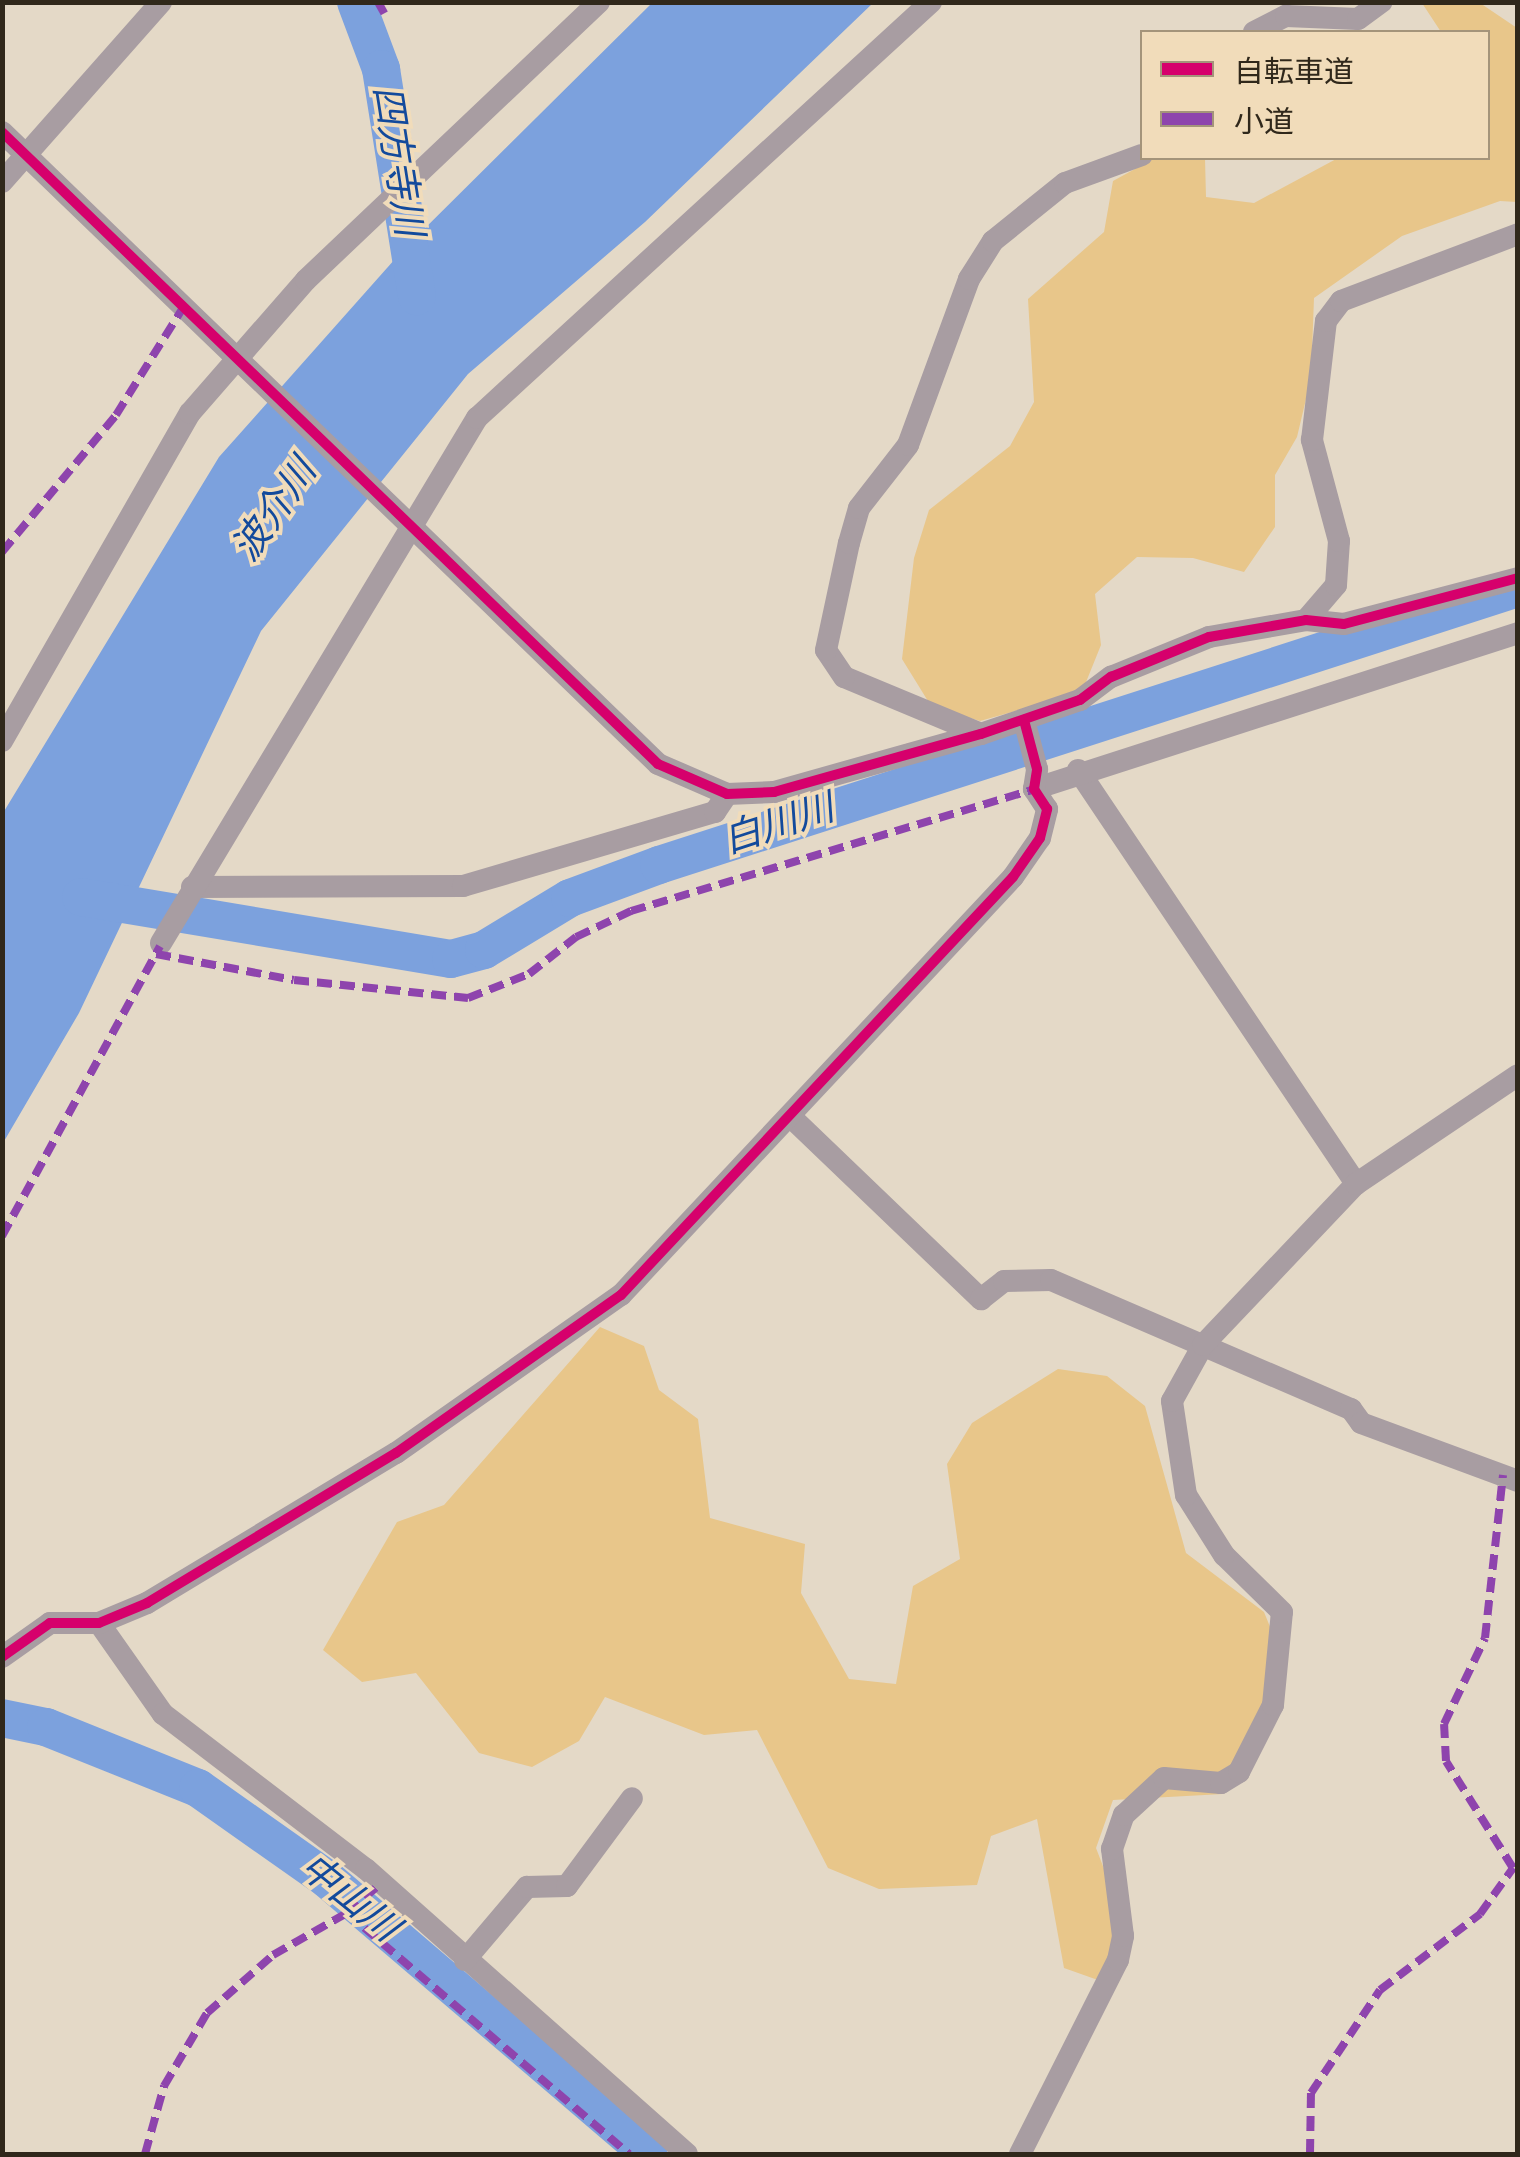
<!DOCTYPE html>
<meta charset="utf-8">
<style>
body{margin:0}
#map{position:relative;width:1520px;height:2157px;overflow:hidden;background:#e4d9c7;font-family:"Alegreya Sans","Noto Sans JP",sans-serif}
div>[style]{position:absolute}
.green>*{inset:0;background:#e8c68a}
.water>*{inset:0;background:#7ca1dd}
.river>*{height:38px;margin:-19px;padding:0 19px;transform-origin:19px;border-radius:19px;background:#7ca1dd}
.street>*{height:22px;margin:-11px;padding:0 11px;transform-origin:11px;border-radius:11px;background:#a89da2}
.quiet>*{height:8px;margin-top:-4px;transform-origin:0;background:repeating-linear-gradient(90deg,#8e44ad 0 15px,transparent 0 23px)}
.cycleway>*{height:10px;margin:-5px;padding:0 5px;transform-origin:5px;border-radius:5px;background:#d6006c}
span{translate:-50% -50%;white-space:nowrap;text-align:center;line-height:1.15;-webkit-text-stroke:8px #f1dcba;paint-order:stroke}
.water-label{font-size:38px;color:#134a9c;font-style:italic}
.frame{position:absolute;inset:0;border:5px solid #30281b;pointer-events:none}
.legend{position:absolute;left:1140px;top:30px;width:350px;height:130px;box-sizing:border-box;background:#f1dcba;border:2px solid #a4947a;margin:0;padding:12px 18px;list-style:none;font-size:30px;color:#30281b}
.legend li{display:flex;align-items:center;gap:20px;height:50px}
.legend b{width:50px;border:2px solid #a4947a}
</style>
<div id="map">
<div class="green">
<i style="clip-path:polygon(1422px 3px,1480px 3px,1517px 28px,1517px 202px,1500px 201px,1402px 236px,1314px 298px,1311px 378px,1297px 437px,1275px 475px,1275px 527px,1244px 572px,1193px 558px,1137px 557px,1095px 594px,1101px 645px,1082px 692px,980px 721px,931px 706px,902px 659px,914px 558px,929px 510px,1010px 446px,1034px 402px,1028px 299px,1104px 232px,1113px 181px,1155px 158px,1205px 158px,1206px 197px,1254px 203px,1338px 158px,1488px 158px,1488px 32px,1441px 32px)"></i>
<i style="clip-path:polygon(600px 1327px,644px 1346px,659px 1390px,698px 1419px,710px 1518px,805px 1544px,801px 1593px,849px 1679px,896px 1684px,913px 1586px,960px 1559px,947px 1464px,972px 1423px,1058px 1369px,1107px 1376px,1145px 1406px,1186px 1553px,1264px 1612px,1281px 1654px,1257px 1753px,1223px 1794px,1113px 1800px,1096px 1848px,1131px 1939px,1112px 1985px,1064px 1968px,1037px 1819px,991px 1836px,977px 1885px,879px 1889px,828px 1868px,757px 1730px,704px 1735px,605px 1697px,579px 1741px,532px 1767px,479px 1753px,416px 1673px,362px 1682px,323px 1650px,397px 1522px,444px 1505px)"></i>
</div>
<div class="water">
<i style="clip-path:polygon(652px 3px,873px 3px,645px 222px,468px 374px,261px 631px,79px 1013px,3px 1143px,3px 813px,219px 457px,403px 250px)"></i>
</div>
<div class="river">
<i style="left:356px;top:2px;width:72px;rotate:69.5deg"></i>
<i style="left:381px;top:69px;width:230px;rotate:81deg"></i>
<i style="left:81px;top:897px;width:375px;rotate:9.5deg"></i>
<i style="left:451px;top:959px;width:34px;rotate:-15deg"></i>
<i style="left:484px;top:950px;width:100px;rotate:-31.2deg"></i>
<i style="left:570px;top:898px;width:95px;rotate:-20.3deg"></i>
<i style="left:659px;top:865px;width:903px;rotate:-17.87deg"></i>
<i style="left:2px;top:1718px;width:45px;rotate:11.6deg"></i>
<i style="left:46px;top:1727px;width:164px;rotate:21.9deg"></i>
<i style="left:198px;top:1788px;width:158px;rotate:35.2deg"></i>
<i style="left:327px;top:1879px;width:423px;rotate:40.5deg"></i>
</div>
<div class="street">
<i style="left:1254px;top:32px;width:36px;rotate:-27deg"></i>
<i style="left:1286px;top:16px;width:72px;rotate:2.4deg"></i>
<i style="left:1358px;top:19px;width:29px;rotate:-36deg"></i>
<i style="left:2px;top:132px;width:911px;rotate:43.93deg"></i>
<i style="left:658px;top:764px;width:75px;rotate:23.5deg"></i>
<i style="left:727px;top:794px;width:47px;rotate:-2.4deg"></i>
<i style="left:774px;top:792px;width:215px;rotate:-15.7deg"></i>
<i style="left:981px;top:734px;width:105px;rotate:-19deg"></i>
<i style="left:1080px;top:700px;width:39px;rotate:-37deg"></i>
<i style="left:1111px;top:677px;width:106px;rotate:-22.2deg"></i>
<i style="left:1209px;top:637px;width:98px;rotate:-9.9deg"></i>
<i style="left:1306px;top:620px;width:38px;rotate:6deg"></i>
<i style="left:1344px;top:624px;width:180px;rotate:-14.8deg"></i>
<i style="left:2px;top:182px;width:240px;rotate:-48.5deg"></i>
<i style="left:1306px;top:620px;width:46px;rotate:-49.4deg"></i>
<i style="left:1336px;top:585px;width:44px;rotate:-86.1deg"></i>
<i style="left:1339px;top:541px;width:105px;rotate:-105deg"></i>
<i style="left:1312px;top:440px;width:120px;rotate:-83.3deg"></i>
<i style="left:1326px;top:321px;width:25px;rotate:-53deg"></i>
<i style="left:1341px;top:301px;width:189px;rotate:-20.7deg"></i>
<i style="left:981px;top:734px;width:148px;rotate:-157.4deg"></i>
<i style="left:844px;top:677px;width:32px;rotate:-124deg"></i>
<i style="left:826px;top:650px;width:109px;rotate:-77.9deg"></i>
<i style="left:849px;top:543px;width:36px;rotate:-74deg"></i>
<i style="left:859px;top:508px;width:80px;rotate:-52.1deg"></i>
<i style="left:908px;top:445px;width:177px;rotate:-69.8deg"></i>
<i style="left:969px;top:279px;width:45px;rotate:-57.7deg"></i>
<i style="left:993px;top:241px;width:92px;rotate:-38.9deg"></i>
<i style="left:1065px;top:183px;width:82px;rotate:-20deg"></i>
<i style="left:2px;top:741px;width:378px;rotate:-60.2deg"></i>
<i style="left:190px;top:413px;width:176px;rotate:-48.9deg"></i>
<i style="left:306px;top:280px;width:404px;rotate:-43.5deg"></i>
<i style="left:1078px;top:770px;width:499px;rotate:56.1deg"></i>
<i style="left:1034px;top:789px;width:509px;rotate:-17.86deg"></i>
<i style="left:192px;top:887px;width:271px;rotate:-0.2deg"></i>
<i style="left:463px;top:886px;width:263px;rotate:-16.4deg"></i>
<i style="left:715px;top:812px;width:22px;rotate:-56deg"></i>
<i style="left:161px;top:943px;width:613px;rotate:-58.96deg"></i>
<i style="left:477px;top:418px;width:616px;rotate:-42.5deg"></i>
<i style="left:792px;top:1118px;width:262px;rotate:43.8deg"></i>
<i style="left:981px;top:1299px;width:29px;rotate:-38deg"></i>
<i style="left:1004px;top:1281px;width:47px;rotate:-1.2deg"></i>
<i style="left:1051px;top:1280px;width:327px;rotate:23.3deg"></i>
<i style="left:1351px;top:1409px;width:17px;rotate:54deg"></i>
<i style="left:1361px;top:1423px;width:167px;rotate:20.3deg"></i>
<i style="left:99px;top:1623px;width:111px;rotate:54.9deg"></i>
<i style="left:163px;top:1714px;width:255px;rotate:37.4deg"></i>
<i style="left:366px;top:1869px;width:429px;rotate:41.6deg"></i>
<i style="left:2px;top:1657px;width:59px;rotate:-35.3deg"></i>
<i style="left:50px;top:1623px;width:49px"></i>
<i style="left:99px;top:1623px;width:52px;rotate:-22.6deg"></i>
<i style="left:147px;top:1603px;width:291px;rotate:-31.1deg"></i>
<i style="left:396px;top:1453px;width:275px;rotate:-35.1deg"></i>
<i style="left:621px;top:1295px;width:573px;rotate:-46.84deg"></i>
<i style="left:1013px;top:877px;width:47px;rotate:-55.3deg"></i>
<i style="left:1040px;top:838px;width:30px;rotate:-76deg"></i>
<i style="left:1047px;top:809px;width:24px;rotate:-123deg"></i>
<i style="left:1034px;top:789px;width:20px;rotate:-81deg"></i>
<i style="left:1037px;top:769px;width:51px;rotate:-104.9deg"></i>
<i style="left:465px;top:1960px;width:96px;rotate:-49.7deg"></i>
<i style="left:527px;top:1887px;width:40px;rotate:-1.4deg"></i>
<i style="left:567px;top:1886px;width:109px;rotate:-53.5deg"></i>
<i style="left:1020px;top:2154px;width:217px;rotate:-63.2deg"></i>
<i style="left:1118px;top:1960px;width:25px;rotate:-78deg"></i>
<i style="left:1123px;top:1936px;width:88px;rotate:-97.2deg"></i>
<i style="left:1112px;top:1849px;width:36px;rotate:-71deg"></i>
<i style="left:1124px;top:1815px;width:54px;rotate:-42.8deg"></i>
<i style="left:1164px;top:1778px;width:57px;rotate:5deg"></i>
<i style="left:1221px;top:1783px;width:21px;rotate:-31deg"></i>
<i style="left:1239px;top:1772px;width:75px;rotate:-63.1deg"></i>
<i style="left:1273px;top:1705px;width:93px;rotate:-84.5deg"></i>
<i style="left:1282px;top:1612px;width:81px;rotate:-135.5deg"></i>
<i style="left:1224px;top:1555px;width:71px;rotate:-122.3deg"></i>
<i style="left:1186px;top:1495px;width:95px;rotate:-98.5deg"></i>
<i style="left:1172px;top:1401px;width:64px;rotate:-61deg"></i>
<i style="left:1203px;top:1345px;width:222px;rotate:-46.5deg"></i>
<i style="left:1356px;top:1184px;width:195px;rotate:-33.9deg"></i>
</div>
<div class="quiet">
<i style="left:378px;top:2px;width:13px;rotate:61deg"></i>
<i style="left:2px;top:552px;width:178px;rotate:-50.2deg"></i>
<i style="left:116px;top:415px;width:128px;rotate:-58deg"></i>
<i style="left:156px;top:954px;width:140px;rotate:10.7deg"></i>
<i style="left:294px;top:980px;width:175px;rotate:5.9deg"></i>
<i style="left:468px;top:998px;width:66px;rotate:-21.5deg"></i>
<i style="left:529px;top:974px;width:60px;rotate:-38.2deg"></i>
<i style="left:576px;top:937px;width:61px;rotate:-25.3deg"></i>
<i style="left:631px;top:911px;width:421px;rotate:-16.8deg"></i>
<i style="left:2px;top:1236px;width:330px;rotate:-61.4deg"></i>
<i style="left:347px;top:1913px;width:44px;rotate:-41.3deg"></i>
<i style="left:145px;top:2154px;width:71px;rotate:-74.4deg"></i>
<i style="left:164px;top:2086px;width:85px;rotate:-59.5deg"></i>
<i style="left:207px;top:2013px;width:88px;rotate:-41.3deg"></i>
<i style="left:273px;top:1955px;width:85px;rotate:-29.6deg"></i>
<i style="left:347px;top:1913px;width:371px;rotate:40.5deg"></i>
<i style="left:1310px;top:2154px;width:61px;rotate:-89.1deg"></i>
<i style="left:1311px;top:2093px;width:124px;rotate:-56.2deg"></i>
<i style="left:1380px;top:1990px;width:126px;rotate:-37.2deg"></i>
<i style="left:1480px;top:1914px;width:57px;rotate:-54.3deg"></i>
<i style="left:1513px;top:1868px;width:126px;rotate:-122.1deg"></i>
<i style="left:1446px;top:1761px;width:37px;rotate:-93deg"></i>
<i style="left:1444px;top:1724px;width:95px;rotate:-64.5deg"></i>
<i style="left:1485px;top:1638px;width:164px;rotate:-83.7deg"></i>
</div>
<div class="cycleway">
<i style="left:2px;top:132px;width:911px;rotate:43.93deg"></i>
<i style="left:658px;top:764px;width:75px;rotate:23.5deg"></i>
<i style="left:727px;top:794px;width:47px;rotate:-2.4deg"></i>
<i style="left:774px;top:792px;width:215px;rotate:-15.7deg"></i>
<i style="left:981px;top:734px;width:105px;rotate:-19deg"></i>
<i style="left:1080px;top:700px;width:39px;rotate:-37deg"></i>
<i style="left:1111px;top:677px;width:106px;rotate:-22.2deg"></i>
<i style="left:1209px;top:637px;width:98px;rotate:-9.9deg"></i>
<i style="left:1306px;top:620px;width:38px;rotate:6deg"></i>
<i style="left:1344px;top:624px;width:180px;rotate:-14.8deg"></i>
<i style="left:2px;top:1657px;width:59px;rotate:-35.3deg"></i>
<i style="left:50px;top:1623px;width:49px"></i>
<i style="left:99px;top:1623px;width:52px;rotate:-22.6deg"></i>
<i style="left:147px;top:1603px;width:291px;rotate:-31.1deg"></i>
<i style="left:396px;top:1453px;width:275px;rotate:-35.1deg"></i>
<i style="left:621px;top:1295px;width:573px;rotate:-46.84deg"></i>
<i style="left:1013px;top:877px;width:47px;rotate:-55.3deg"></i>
<i style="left:1040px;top:838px;width:30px;rotate:-76deg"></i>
<i style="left:1047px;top:809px;width:24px;rotate:-123deg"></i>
<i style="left:1034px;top:789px;width:20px;rotate:-81deg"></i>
<i style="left:1037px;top:769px;width:51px;rotate:-104.9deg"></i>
</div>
<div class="water-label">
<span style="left:396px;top:161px;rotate:81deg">四方寺川</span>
<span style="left:276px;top:511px;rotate:-55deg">波介川</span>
<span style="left:779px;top:826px;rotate:-18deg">白川川</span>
<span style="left:348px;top:1899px;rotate:39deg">中山川</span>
</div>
<div class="frame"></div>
<ul class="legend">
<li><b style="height:12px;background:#d6006c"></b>自転車道</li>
<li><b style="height:12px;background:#8e44ad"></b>小道</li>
</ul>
</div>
